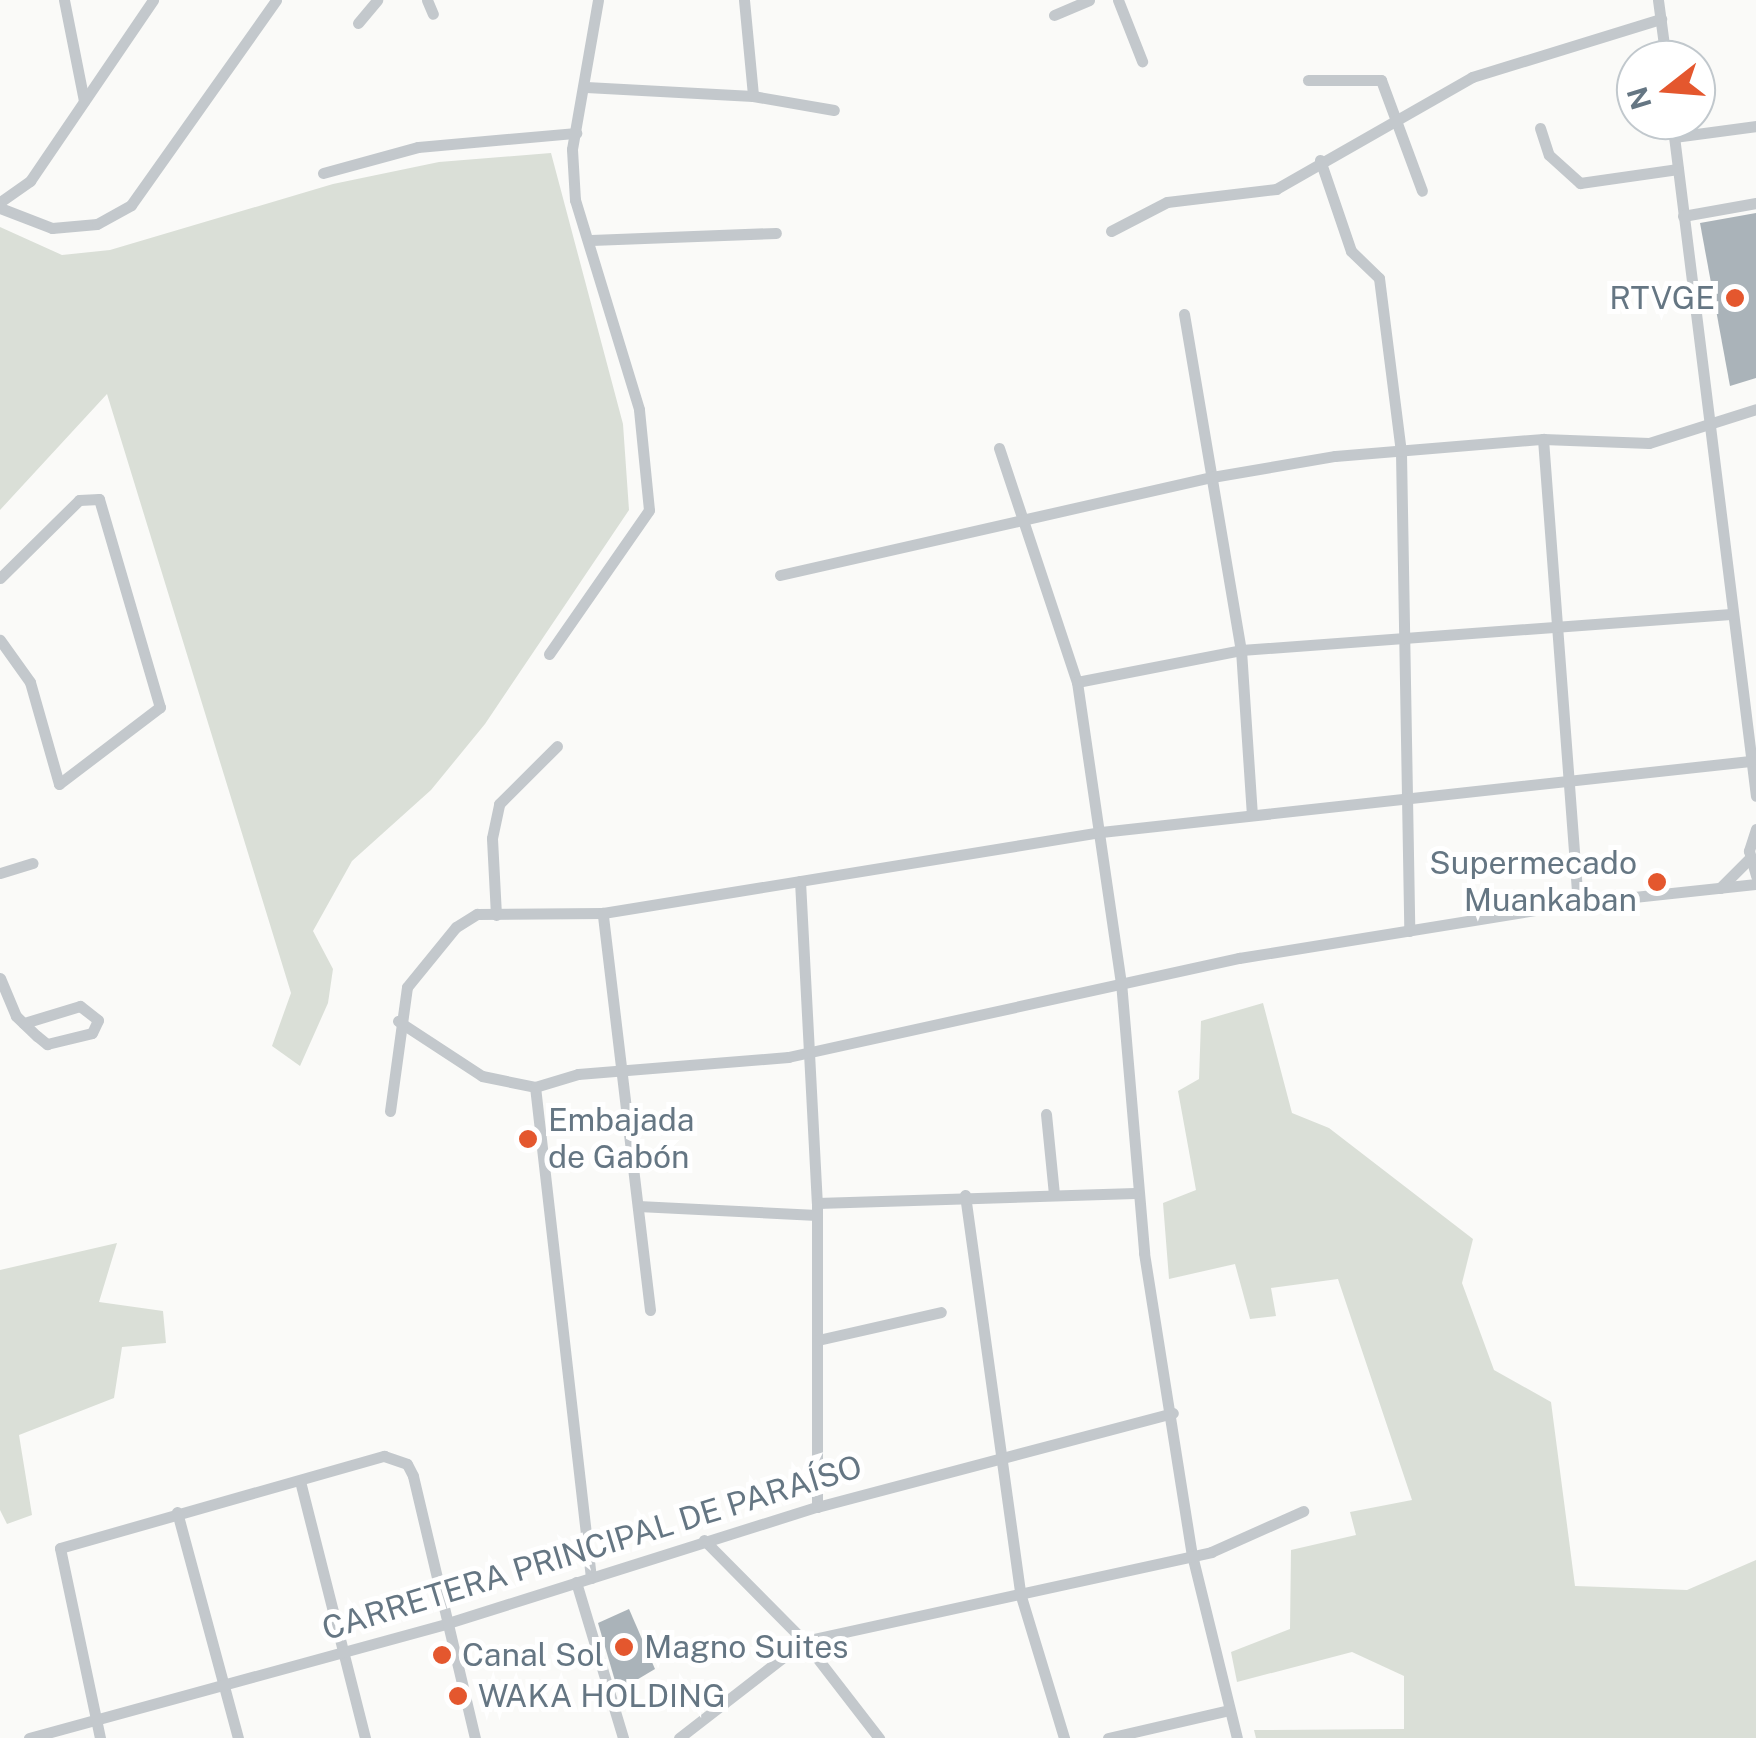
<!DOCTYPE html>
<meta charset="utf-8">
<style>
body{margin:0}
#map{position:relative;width:1756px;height:1738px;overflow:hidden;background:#fafaf8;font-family:"Public Sans",sans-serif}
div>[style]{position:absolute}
.green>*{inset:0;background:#dadfd7}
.building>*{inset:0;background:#aab3b9}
.minor>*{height:11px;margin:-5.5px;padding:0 5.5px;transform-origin:5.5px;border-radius:5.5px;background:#c3c8cc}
.dots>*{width:28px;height:28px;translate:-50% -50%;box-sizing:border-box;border:5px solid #fff;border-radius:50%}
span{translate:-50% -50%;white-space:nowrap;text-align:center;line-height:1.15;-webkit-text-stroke:10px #fff;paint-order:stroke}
.poi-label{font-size:32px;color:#657683}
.right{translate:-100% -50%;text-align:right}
.left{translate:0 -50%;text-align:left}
.street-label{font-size:32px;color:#657683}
.north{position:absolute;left:1616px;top:40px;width:100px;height:100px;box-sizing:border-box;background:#fff;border:2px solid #c1c8cd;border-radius:50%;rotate:253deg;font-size:28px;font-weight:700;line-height:40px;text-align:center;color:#657683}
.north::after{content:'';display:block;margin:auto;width:35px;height:45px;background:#e4572e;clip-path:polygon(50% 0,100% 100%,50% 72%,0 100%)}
</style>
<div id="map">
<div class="green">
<i style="clip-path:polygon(551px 153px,623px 424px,629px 510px,485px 724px,431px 790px,352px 861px,313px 931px,333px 969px,328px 1003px,300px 1066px,272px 1046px,291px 993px,107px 394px,0 510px,0 227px,62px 255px,110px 250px,333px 184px,439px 162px)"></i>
<i style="clip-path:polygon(1263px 1003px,1292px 1113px,1329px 1128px,1473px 1239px,1462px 1283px,1494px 1370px,1551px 1402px,1575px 1586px,1687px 1590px,1756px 1560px,1756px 1738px,1256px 1738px,1254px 1730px,1404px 1729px,1404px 1676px,1352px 1652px,1237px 1682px,1231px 1652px,1290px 1629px,1291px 1550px,1356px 1535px,1350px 1512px,1412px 1500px,1338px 1279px,1271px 1288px,1276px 1316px,1250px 1319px,1235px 1264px,1169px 1279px,1163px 1203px,1196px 1190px,1178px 1091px,1199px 1079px,1201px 1021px)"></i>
<i style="clip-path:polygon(117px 1243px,99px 1302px,163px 1311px,166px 1343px,122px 1347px,114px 1398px,19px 1435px,32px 1515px,7px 1524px,0 1510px,0 1270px)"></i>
</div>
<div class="building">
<i style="clip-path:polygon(1756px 213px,1756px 378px,1730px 386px,1700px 223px)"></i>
<i style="clip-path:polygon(629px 1609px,655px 1669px,618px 1691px,598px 1623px)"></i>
</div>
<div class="minor">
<i style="left:64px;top:0;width:103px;rotate:78.8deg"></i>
<i style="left:427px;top:0;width:15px;rotate:67deg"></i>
<i style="left:744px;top:0;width:96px;rotate:84.6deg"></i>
<i style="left:1118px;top:0;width:66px;rotate:68.5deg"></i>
<i style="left:1658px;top:0;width:61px;rotate:82.4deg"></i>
<i style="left:1054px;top:15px;width:38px;rotate:-23deg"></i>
<i style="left:358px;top:23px;width:30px;rotate:-50deg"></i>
<i style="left:1308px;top:80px;width:73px"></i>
<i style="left:1381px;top:80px;width:118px;rotate:69.7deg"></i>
<i style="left:586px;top:87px;width:167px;rotate:3.1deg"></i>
<i style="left:753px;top:96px;width:82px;rotate:9.8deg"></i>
<i style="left:1672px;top:120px;width:681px;rotate:82.92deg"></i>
<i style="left:1540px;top:128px;width:28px;rotate:72deg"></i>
<i style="left:1549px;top:155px;width:42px;rotate:42.1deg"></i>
<i style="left:1580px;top:183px;width:99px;rotate:-8.1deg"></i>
<i style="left:1674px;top:137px;width:83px;rotate:-7.6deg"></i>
<i style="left:1320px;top:160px;width:96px;rotate:71.2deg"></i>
<i style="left:1351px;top:251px;width:39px;rotate:44deg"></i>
<i style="left:1379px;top:278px;width:176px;rotate:82.8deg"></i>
<i style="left:1401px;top:453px;width:478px;rotate:89deg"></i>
<i style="left:323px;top:173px;width:98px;rotate:-15.3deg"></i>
<i style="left:418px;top:147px;width:159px;rotate:-5.1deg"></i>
<i style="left:0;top:202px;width:37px;rotate:-35deg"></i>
<i style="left:30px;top:181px;width:219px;rotate:-55.8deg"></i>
<i style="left:0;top:208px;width:56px;rotate:21deg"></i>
<i style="left:52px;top:228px;width:45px;rotate:-5.1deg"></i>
<i style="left:97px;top:224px;width:39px;rotate:-29deg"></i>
<i style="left:131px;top:205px;width:251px;rotate:-54.7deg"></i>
<i style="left:1683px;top:216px;width:74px;rotate:-10.1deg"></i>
<i style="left:1111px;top:231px;width:63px;rotate:-27.4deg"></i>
<i style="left:1167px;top:202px;width:110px;rotate:-6.8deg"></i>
<i style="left:1276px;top:189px;width:226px;rotate:-29.7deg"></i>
<i style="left:1472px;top:77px;width:198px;rotate:-17.1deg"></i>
<i style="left:591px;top:240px;width:185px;rotate:-2.2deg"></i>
<i style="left:1184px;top:314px;width:341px;rotate:80.4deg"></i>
<i style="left:1241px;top:650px;width:165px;rotate:86.2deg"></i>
<i style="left:1543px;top:439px;width:465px;rotate:85.7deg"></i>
<i style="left:999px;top:448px;width:247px;rotate:71.6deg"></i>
<i style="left:1077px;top:682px;width:303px;rotate:81.7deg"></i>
<i style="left:1121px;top:982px;width:272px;rotate:85.1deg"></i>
<i style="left:1144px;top:1253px;width:306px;rotate:81deg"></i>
<i style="left:1192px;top:1555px;width:188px;rotate:76.2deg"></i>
<i style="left:780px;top:575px;width:443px;rotate:-12.8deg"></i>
<i style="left:1212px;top:477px;width:125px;rotate:-9.7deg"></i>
<i style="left:1335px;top:456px;width:209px;rotate:-4.7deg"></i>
<i style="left:1543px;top:439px;width:106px;rotate:2.2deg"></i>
<i style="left:1649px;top:443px;width:112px;rotate:-17.6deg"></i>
<i style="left:0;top:578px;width:111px;rotate:-44.6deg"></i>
<i style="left:79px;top:500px;width:20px;rotate:-3deg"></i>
<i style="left:99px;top:499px;width:217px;rotate:73.7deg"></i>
<i style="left:160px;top:707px;width:127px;rotate:142.7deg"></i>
<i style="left:59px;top:784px;width:106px;rotate:-105.9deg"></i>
<i style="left:30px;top:682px;width:52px;rotate:-125.5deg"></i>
<i style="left:549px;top:654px;width:175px;rotate:-55.2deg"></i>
<i style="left:649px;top:510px;width:101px;rotate:-95.7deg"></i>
<i style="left:639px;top:409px;width:219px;rotate:-107deg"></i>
<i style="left:575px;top:200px;width:51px;rotate:-93.4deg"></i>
<i style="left:572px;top:149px;width:151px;rotate:-80.1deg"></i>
<i style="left:1077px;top:682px;width:167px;rotate:-11deg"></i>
<i style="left:1241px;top:650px;width:491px;rotate:-4.2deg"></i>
<i style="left:1756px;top:829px;width:23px;rotate:108deg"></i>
<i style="left:1749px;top:851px;width:26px;rotate:74deg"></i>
<i style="left:0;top:873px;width:34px;rotate:-17deg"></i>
<i style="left:800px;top:881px;width:322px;rotate:87deg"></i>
<i style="left:817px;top:1203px;width:304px;rotate:90deg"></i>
<i style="left:1720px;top:888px;width:41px;rotate:-45deg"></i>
<i style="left:496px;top:915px;width:77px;rotate:-93deg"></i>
<i style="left:492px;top:838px;width:35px;rotate:-78deg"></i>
<i style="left:499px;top:804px;width:82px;rotate:-45deg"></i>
<i style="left:0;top:978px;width:41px;rotate:67.2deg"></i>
<i style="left:16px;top:1016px;width:29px;rotate:44deg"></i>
<i style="left:37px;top:1036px;width:13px;rotate:39deg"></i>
<i style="left:47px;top:1044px;width:46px;rotate:-13.7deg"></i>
<i style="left:92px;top:1033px;width:14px;rotate:-65deg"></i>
<i style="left:98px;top:1020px;width:23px;rotate:-142deg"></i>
<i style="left:80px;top:1006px;width:59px;rotate:163.1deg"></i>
<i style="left:398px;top:1021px;width:100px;rotate:33.2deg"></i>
<i style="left:482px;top:1076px;width:54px;rotate:11.7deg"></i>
<i style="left:390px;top:1111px;width:125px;rotate:-82.2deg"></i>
<i style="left:407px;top:987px;width:77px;rotate:-50.8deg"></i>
<i style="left:456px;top:927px;width:25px;rotate:-32deg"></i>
<i style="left:477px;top:914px;width:126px;rotate:-0.5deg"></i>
<i style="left:1046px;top:1114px;width:80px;rotate:84.3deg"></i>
<i style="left:965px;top:1195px;width:402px;rotate:82.1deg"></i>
<i style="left:1020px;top:1593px;width:152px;rotate:73.1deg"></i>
<i style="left:817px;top:1203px;width:318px;rotate:-1.8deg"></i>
<i style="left:638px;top:1206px;width:179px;rotate:2.9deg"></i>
<i style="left:650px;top:1310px;width:400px;rotate:-96.8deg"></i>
<i style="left:603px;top:913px;width:505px;rotate:-9.24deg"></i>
<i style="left:1101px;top:832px;width:653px;rotate:-6.24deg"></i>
<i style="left:818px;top:1340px;width:126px;rotate:-12.8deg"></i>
<i style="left:300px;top:1481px;width:265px;rotate:75.8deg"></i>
<i style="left:177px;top:1512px;width:234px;rotate:74.9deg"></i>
<i style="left:704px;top:1540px;width:142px;rotate:45.3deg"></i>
<i style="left:804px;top:1641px;width:123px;rotate:52.3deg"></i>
<i style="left:591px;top:1578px;width:494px;rotate:-96.5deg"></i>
<i style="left:535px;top:1087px;width:45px;rotate:-16.8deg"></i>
<i style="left:578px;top:1074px;width:211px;rotate:-4.6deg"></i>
<i style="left:788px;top:1057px;width:462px;rotate:-12.4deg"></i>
<i style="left:1239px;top:958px;width:343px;rotate:-9.2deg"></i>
<i style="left:1578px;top:903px;width:179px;rotate:-6.1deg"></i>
<i style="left:576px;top:1582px;width:163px;rotate:73.2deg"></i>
<i style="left:29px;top:1738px;width:434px;rotate:-15.3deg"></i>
<i style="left:448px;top:1623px;width:387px;rotate:-17.5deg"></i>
<i style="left:817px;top:1507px;width:368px;rotate:-14.8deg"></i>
<i style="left:100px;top:1738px;width:194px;rotate:-101.9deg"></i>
<i style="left:60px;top:1548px;width:337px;rotate:-15.9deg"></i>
<i style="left:384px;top:1456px;width:24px;rotate:19deg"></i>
<i style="left:407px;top:1464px;width:13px;rotate:63deg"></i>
<i style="left:413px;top:1476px;width:269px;rotate:76.7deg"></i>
<i style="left:679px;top:1738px;width:158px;rotate:-37.8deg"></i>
<i style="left:804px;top:1641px;width:417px;rotate:-12.3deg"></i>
<i style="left:1211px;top:1552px;width:101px;rotate:-24deg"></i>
<i style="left:1108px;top:1738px;width:124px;rotate:-13deg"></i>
</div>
<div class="dots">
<i style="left:1735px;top:298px;background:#e4572e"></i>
<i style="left:1657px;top:882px;background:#e4572e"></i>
<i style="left:528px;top:1139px;background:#e4572e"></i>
<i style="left:624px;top:1647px;background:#e4572e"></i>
<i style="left:442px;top:1655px;background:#e4572e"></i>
<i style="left:458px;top:1696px;background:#e4572e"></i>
</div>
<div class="poi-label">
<span class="right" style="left:1715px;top:298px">RTVGE</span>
<span class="right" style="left:1637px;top:882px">Supermecado<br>Muankaban</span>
<span class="left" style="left:548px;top:1139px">Embajada<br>de Gabón</span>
<span class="left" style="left:644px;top:1647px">Magno Suites</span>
<span class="left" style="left:462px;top:1655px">Canal Sol</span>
<span class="left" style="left:478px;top:1696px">WAKA HOLDING</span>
</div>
<div class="street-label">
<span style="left:592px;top:1548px;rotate:-17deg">CARRETERA PRINCIPAL DE PARAÍSO</span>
</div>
<div class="north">N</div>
</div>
